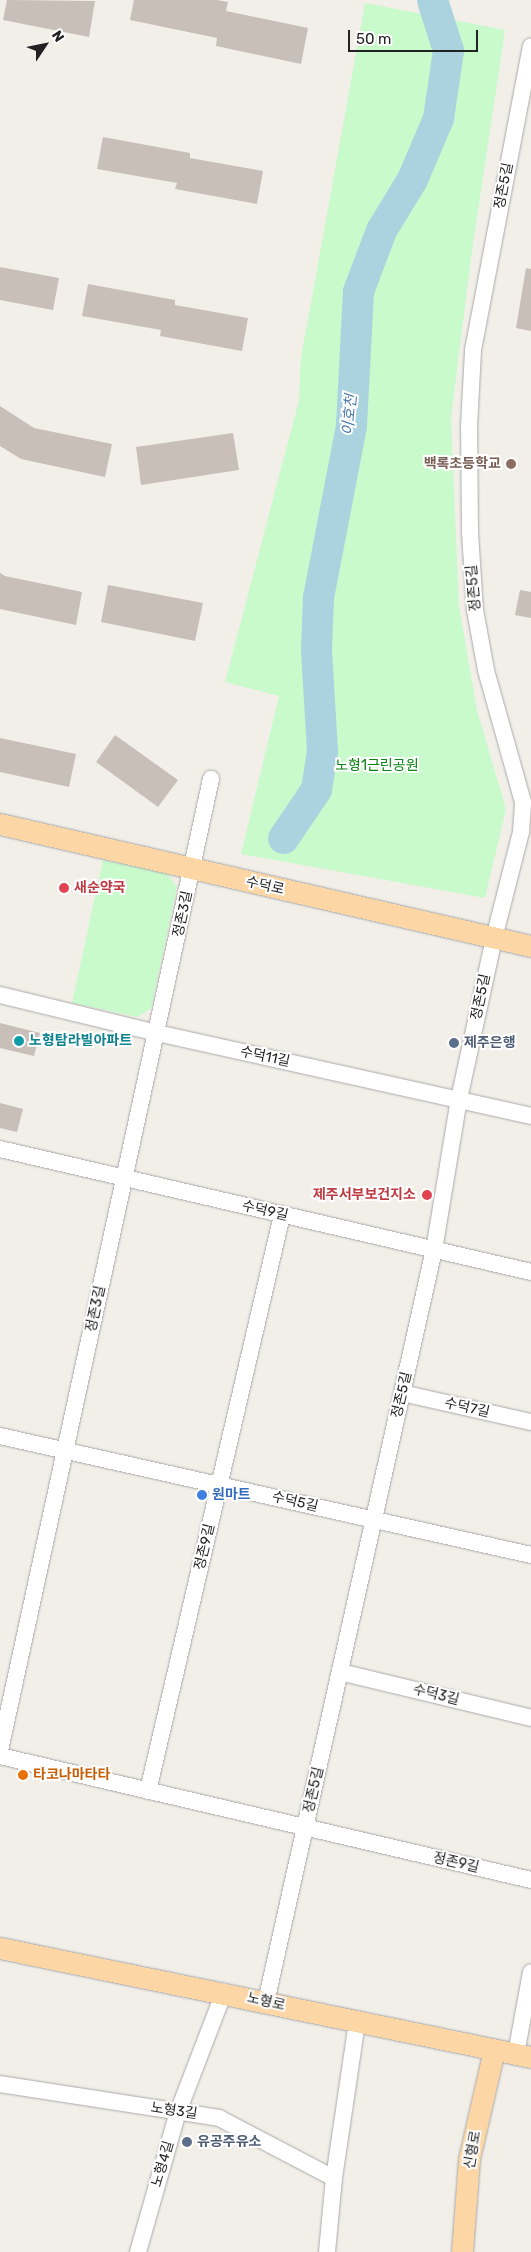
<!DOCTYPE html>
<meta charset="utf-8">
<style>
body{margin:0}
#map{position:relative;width:531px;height:2252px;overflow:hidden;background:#f2efe9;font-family:Rubik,"Noto Sans KR",sans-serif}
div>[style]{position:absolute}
.park>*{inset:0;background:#c8facc}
.river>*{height:31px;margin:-15.5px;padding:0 15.5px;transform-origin:15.5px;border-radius:15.5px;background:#aad3df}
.building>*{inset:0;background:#c7bfb8}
.roads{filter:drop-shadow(0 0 1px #a9a9a9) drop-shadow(0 0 1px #a9a9a9)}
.minor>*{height:16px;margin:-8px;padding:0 8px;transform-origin:8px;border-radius:8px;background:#fff}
.major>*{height:21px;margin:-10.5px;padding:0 10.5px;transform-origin:10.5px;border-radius:10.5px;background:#fcd6a4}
.dots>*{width:14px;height:14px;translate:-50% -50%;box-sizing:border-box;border:2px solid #fff;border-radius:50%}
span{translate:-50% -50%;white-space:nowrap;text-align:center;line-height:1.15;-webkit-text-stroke:4px #fff;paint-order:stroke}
.street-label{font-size:14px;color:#222}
.education-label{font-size:14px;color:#785e54;font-weight:700}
.right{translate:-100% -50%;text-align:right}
.park-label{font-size:14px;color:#0c8416}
.health-label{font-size:14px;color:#be3a42;font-weight:700}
.left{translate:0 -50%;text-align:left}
.culture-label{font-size:14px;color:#0d838f;font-weight:700}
.service-label{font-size:14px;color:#4e5e75;font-weight:700}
.shop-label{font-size:14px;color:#366cbe;font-weight:700}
.food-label{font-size:14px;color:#c56008;font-weight:700}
.water-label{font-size:15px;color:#4a7aab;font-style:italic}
.north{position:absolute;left:20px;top:20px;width:50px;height:50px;-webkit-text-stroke:4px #fff;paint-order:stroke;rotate:56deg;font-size:14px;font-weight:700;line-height:20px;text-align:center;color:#222}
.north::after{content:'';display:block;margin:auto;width:18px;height:22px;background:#222;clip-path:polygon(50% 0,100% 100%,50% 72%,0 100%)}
.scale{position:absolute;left:348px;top:30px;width:130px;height:22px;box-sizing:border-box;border:2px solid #222;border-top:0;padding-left:6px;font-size:15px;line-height:18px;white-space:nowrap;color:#222;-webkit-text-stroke:4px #fff;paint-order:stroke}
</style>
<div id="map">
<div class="park">
<i style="clip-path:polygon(365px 3px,505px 30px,472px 251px,451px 418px,459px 606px,477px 710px,506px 809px,485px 898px,241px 854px,279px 696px,225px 682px,299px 400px,301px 358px)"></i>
<i style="clip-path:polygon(103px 860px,167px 874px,177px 887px,151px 1008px,138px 1017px,72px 1003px)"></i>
</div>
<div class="river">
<i style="left:283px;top:838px;width:59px;rotate:-56deg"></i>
<i style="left:316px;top:789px;width:38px;rotate:-81deg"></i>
<i style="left:322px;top:751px;width:102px;rotate:-93.4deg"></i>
<i style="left:316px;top:649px;width:52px;rotate:-87.8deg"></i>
<i style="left:318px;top:597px;width:175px;rotate:-79.1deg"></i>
<i style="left:351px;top:425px;width:134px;rotate:-87deg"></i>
<i style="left:358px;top:291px;width:65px;rotate:-69.3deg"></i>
<i style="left:381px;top:230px;width:60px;rotate:-58.7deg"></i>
<i style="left:412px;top:179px;width:66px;rotate:-66.9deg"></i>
<i style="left:438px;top:118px;width:69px;rotate:-81.6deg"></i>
<i style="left:448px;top:50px;width:52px;rotate:-107.7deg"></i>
</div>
<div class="building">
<i style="clip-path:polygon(7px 0,95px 1px,89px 37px,3px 20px)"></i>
<i style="clip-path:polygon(134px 0,217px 0,228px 2px,226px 11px,308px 28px,301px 64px,216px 46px,217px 38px,130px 20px)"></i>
<i style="clip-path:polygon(103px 137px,190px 153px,190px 158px,263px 171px,257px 204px,175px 189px,177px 183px,97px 169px)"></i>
<i style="clip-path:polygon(0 267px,59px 278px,53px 310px,0 300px)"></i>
<i style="clip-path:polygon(526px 268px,531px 269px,531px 331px,516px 328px)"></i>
<i style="clip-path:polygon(88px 284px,175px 300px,175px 305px,248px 318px,242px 351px,160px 336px,161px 330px,82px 316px)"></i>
<i style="clip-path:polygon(0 406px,34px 428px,112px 444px,105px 477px,21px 459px,0 446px)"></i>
<i style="clip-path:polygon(233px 433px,239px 470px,141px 485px,136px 447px)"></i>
<i style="clip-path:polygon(0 573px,5px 576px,82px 592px,76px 625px,0 609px)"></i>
<i style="clip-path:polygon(108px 585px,203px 603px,195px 641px,101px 622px)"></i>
<i style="clip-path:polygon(520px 590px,531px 592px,531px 618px,515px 615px)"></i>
<i style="clip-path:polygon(115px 735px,178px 780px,158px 807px,96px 762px)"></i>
<i style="clip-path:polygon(0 738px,76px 754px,69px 787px,0 772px)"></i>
<i style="clip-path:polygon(0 1023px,40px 1033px,34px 1056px,0 1048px)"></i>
<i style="clip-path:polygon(0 1103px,23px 1109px,17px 1132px,0 1128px)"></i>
</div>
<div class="roads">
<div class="minor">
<i style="left:0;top:995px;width:162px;rotate:13.6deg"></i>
<i style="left:157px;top:1033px;width:383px;rotate:12.5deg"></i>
<i style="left:0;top:1149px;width:545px;rotate:13.04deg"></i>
<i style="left:402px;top:1393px;width:132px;rotate:12.7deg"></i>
<i style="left:0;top:1436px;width:544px;rotate:12.63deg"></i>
<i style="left:340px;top:1672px;width:196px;rotate:13.5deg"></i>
<i style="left:0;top:1750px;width:994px;rotate:-77.74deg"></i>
<i style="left:0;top:1756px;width:545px;rotate:13.14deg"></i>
<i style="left:148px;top:1791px;width:591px;rotate:-76.9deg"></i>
<i style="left:266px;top:2002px;width:771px;rotate:-77.41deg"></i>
<i style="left:434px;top:1250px;width:153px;rotate:-80.6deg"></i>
<i style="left:459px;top:1099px;width:165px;rotate:-77.7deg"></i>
<i style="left:494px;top:938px;width:109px;rotate:-75.7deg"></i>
<i style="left:521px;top:832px;width:30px;rotate:-86deg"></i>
<i style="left:523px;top:802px;width:137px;rotate:-105.7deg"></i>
<i style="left:486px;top:670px;width:61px;rotate:-100.4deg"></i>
<i style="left:475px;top:610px;width:77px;rotate:-93.7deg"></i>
<i style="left:470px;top:533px;width:106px;rotate:-90.5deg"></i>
<i style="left:469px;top:427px;width:77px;rotate:-87deg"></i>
<i style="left:473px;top:350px;width:309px;rotate:-79.2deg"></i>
<i style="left:516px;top:2054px;width:83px;rotate:-79.6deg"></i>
<i style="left:0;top:2084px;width:222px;rotate:8.8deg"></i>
<i style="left:219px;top:2118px;width:130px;rotate:27.6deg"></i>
<i style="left:138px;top:2252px;width:146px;rotate:-74.1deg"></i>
<i style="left:178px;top:2112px;width:129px;rotate:-69deg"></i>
<i style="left:327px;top:2252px;width:74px;rotate:-84.6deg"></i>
<i style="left:334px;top:2178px;width:158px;rotate:-81.6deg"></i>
</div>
<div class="major">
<i style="left:0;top:824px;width:545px;rotate:12.94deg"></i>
<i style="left:0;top:1948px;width:542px;rotate:11.6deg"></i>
<i style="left:462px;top:2252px;width:93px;rotate:-85.7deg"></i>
<i style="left:469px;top:2159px;width:112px;rotate:-77.1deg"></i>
</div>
</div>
<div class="dots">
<i style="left:511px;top:464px;background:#8d6e63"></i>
<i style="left:64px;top:888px;background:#e0444e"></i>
<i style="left:19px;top:1041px;background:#0f9aa8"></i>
<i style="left:454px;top:1043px;background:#5c6f8a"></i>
<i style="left:427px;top:1195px;background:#e0444e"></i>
<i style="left:202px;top:1495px;background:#3f7fe0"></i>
<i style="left:23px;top:1775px;background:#e8710a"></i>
<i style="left:187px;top:2142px;background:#5c6f8a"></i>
</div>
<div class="street-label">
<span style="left:504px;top:186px;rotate:-79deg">정존5길</span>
<span style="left:474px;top:588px;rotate:-95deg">정존5길</span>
<span style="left:265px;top:886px;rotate:13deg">수덕로</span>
<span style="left:183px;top:914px;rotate:-78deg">정존3길</span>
<span style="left:481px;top:997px;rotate:-78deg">정존5길</span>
<span style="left:265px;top:1057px;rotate:12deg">수덕11길</span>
<span style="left:265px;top:1211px;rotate:13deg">수덕9길</span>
<span style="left:96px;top:1309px;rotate:-78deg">정존3길</span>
<span style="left:402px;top:1395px;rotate:-77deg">정존5길</span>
<span style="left:467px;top:1408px;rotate:13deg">수덕7길</span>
<span style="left:295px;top:1502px;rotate:13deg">수덕5길</span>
<span style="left:205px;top:1547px;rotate:-77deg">정존9길</span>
<span style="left:436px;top:1695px;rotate:14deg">수덕3길</span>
<span style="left:314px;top:1790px;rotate:-77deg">정존5길</span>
<span style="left:456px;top:1863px;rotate:13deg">정존9길</span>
<span style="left:266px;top:2002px;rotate:13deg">노형로</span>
<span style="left:174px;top:2111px;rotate:8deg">노형3길</span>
<span style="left:473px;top:2150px;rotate:-80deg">신형로</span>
<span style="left:163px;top:2164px;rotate:-74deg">노형4길</span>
</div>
<div class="education-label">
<span class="right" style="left:501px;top:464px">백록초등학교</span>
</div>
<div class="park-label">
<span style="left:377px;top:766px">노형1근린공원</span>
</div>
<div class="health-label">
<span class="left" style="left:74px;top:888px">새순약국</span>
<span class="right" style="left:416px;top:1195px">제주서부보건지소</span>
</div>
<div class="culture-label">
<span class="left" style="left:29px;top:1041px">노형탐라빌아파트</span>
</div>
<div class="service-label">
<span class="left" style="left:464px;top:1043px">제주은행</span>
<span class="left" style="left:197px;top:2142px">유공주유소</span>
</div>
<div class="shop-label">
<span class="left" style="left:212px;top:1495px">원마트</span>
</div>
<div class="food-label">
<span class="left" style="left:33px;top:1775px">타코나마타타</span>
</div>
<div class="water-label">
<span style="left:350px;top:415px;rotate:-85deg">이호천</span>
</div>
<div class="north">N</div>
<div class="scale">50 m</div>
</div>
